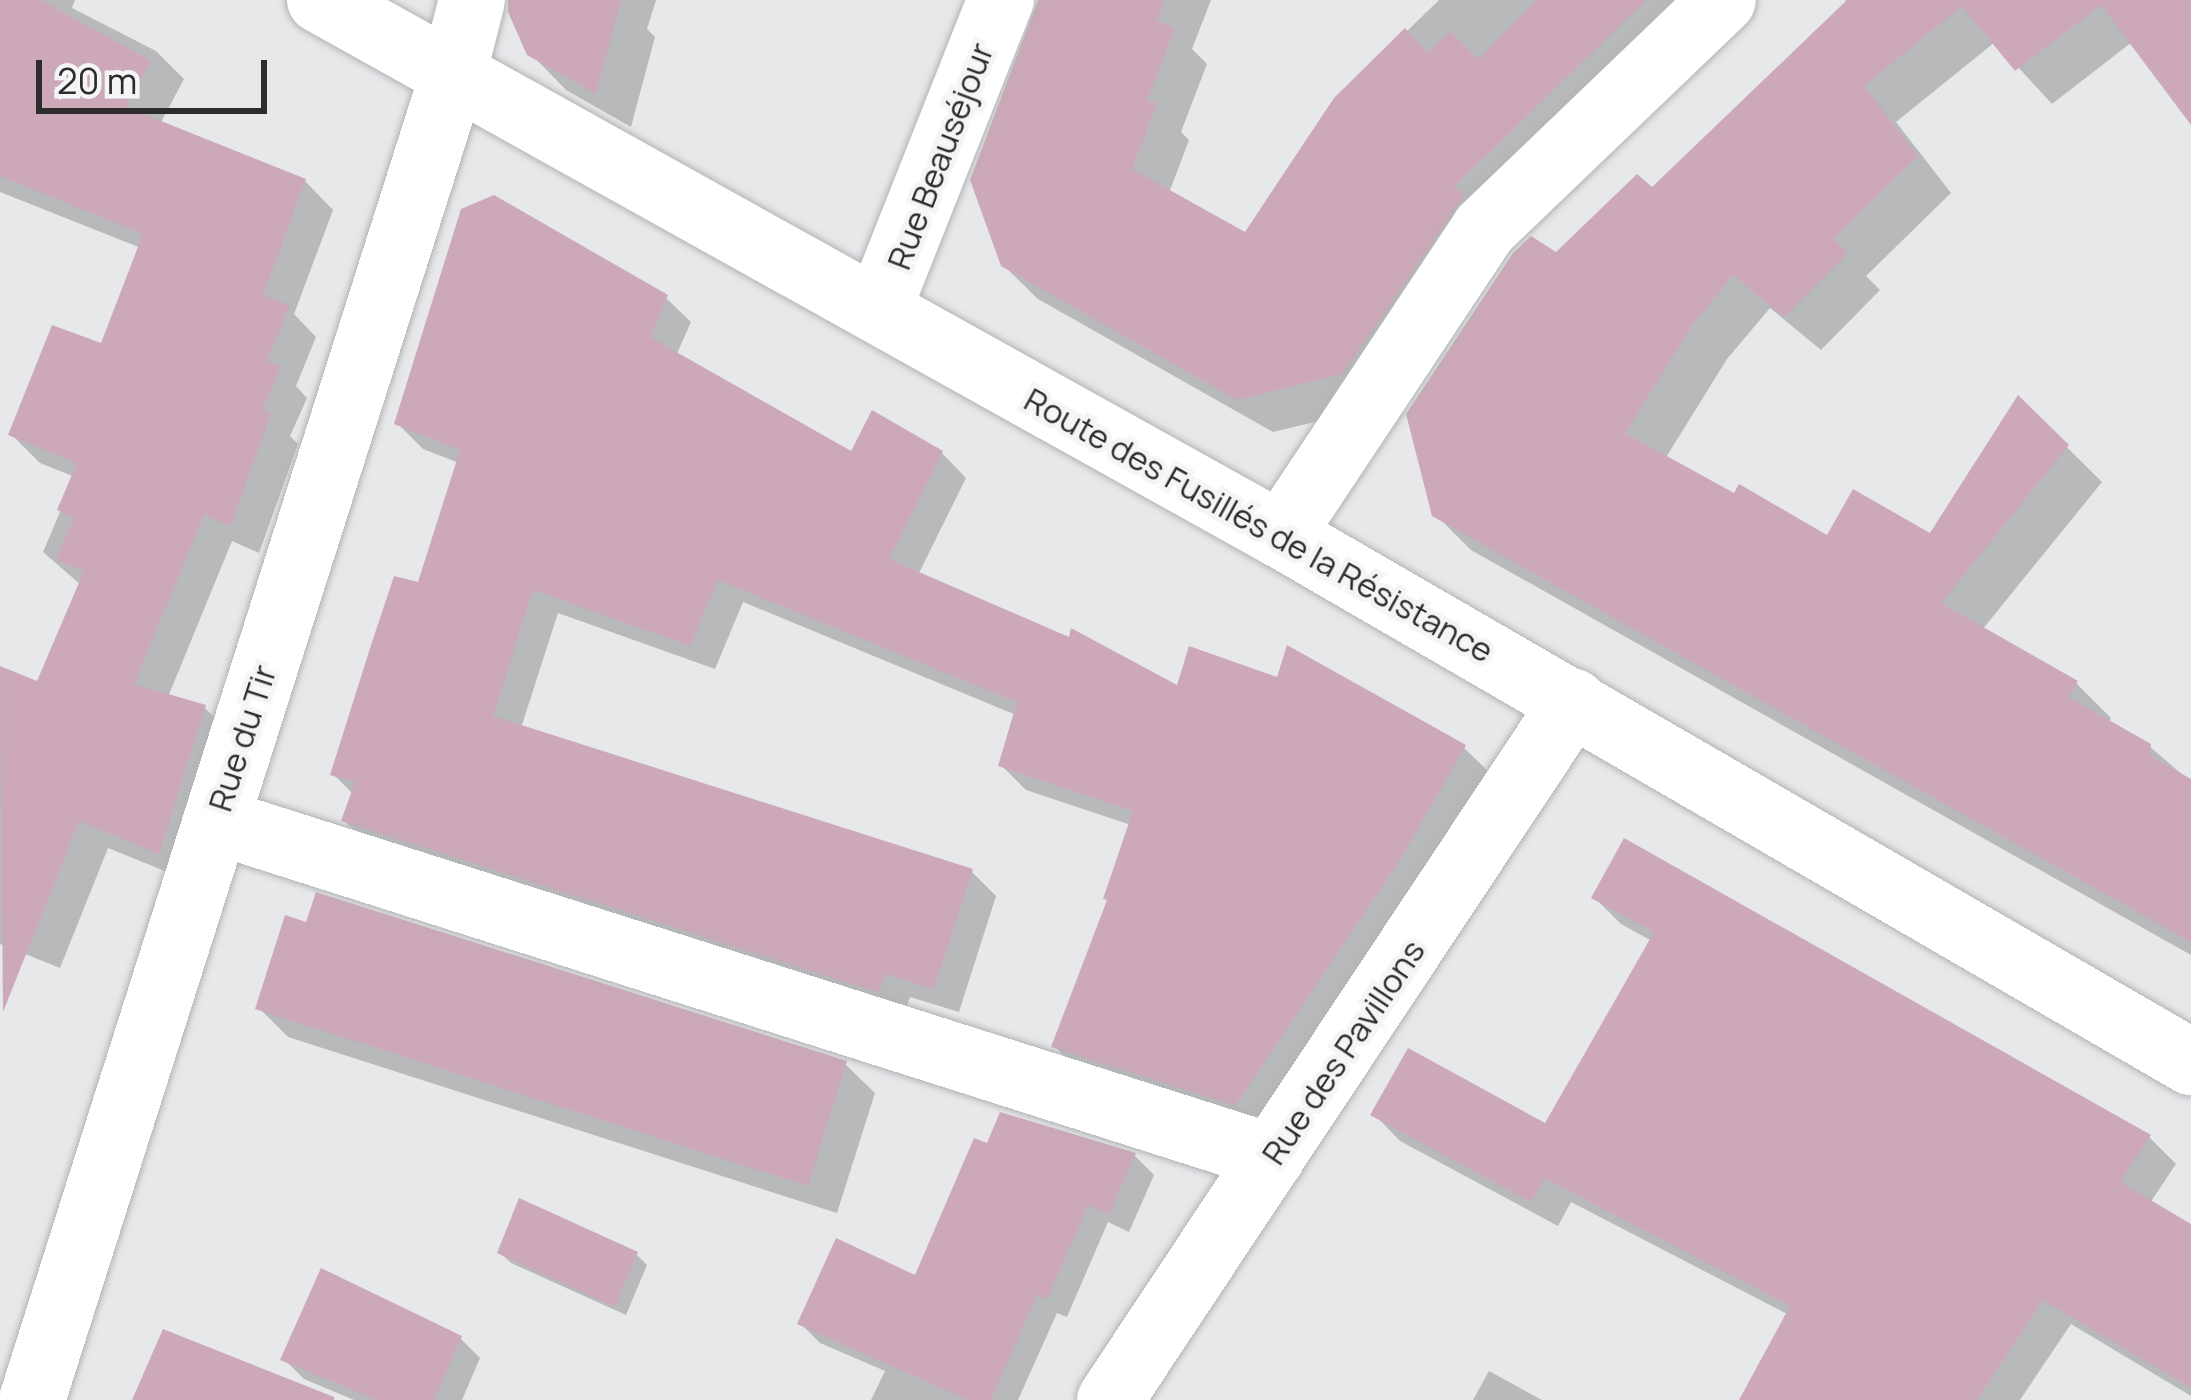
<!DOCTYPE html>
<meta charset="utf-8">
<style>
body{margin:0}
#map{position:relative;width:2191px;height:1400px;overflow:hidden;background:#e7e8ea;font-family:Manrope,sans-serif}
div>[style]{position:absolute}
.shadow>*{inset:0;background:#0003}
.building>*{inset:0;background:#cca8b8}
.roads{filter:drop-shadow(0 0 3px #b3b4b6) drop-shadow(0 0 3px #b3b4b6)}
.street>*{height:66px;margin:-33px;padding:0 33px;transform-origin:33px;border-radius:33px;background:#fff}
.secondary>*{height:66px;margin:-33px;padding:0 33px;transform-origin:33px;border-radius:33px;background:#fff}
span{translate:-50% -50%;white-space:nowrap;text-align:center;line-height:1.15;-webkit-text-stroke:10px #f4f5f7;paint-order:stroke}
.street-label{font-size:33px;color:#2c2c2d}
.scale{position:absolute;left:36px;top:60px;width:231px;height:54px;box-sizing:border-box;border:6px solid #2c2c2d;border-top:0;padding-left:15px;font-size:36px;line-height:42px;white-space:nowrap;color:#2c2c2d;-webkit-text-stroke:9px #f4f5f7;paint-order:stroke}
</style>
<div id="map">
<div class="shadow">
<i style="clip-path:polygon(0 0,75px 0,72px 8px,156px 51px,184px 79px,160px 124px,305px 181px,333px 210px,294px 314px,316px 337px,296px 386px,307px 398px,290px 436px,298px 444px,259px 553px,232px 541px,168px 697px,205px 708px,233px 736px,187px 880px,108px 848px,60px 968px,0 944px,0 669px,39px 685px,81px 585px,43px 552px,75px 477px,40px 463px,11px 434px,102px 347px,141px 248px,0 192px)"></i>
<i style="clip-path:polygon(522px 0,656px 0,647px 29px,655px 37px,631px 127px,566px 90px,530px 53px)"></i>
<i style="clip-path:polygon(1038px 0,1211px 0,1192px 49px,1207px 64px,1181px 132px,1189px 140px,1169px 193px,1246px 236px,1336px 100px,1439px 0,1676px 0,1377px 407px,1273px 432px,1038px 299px,1003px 265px)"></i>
<i style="clip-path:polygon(1845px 0,2187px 0,2191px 119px,2132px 42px,2052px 104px,1995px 42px,1896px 122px,1951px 193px,1866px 276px,1880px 290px,1821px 350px,1770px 308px,1727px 359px,1665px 459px,1828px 540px,1931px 537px,2019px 400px,2102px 482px,1982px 630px,2076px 683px,2111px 718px,2108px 723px,2149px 746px,2191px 782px,2191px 955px,1471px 550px,1435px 514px,1556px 256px,1653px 191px,1848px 3px)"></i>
<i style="clip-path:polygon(666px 298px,691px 322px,676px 356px,852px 456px,942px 453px,966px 478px,918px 575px,1178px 690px,1464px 748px,1489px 772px,1261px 1129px,1080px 1072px,1055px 1047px,1110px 902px,1131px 825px,1026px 790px,1001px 765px,1016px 715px,743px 602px,715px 669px,558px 613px,521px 728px,971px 871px,996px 896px,959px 1012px,910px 997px,904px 1015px,369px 845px,344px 821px,353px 794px,333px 774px,420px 586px,459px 463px,423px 449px,398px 424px)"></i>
<i style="clip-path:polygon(1625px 842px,2149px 1137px,2176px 1164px,2150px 1203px,2191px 1228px,2191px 1396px,2071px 1324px,2020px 1400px,1743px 1400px,1789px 1315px,1571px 1202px,1558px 1226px,1400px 1141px,1374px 1114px,1546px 1127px,1652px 941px,1621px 924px,1595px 898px)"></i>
<i style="clip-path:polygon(259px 1008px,845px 1064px,875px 1093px,837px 1213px,288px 1037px)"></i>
<i style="clip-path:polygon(988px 1147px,1135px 1156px,1154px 1175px,1129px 1232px,1108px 1222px,1067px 1317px,1057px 1313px,1018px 1400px,871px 1400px,885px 1371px,820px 1343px,800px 1323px,916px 1279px)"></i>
<i style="clip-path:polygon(500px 1253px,636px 1254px,647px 1265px,626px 1315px,511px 1263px)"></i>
<i style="clip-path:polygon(460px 1338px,480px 1358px,462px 1400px,354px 1400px,304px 1379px,284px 1359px)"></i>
<i style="clip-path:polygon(1489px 1371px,1542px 1400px,1473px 1400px)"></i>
</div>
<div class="building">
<i style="clip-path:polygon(0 0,41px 0,151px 61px,126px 107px,306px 179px,263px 295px,290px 305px,267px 361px,281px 367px,262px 409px,271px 413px,231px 526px,204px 515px,134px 684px,206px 705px,159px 854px,79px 821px,3px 1012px,0 666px,37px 681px,84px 571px,56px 560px,74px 517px,57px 510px,77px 463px,8px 435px,52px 325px,101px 343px,143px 234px,0 176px)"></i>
<i style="clip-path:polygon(508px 0,621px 0,596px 94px,527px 55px,508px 12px)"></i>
<i style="clip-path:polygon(1038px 0,1165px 0,1157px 21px,1175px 28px,1147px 101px,1157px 103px,1132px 169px,1245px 232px,1334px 98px,1405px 28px,1428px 53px,1450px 31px,1478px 59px,1537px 0,1646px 0,1454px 187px,1465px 195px,1343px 374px,1237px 400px,1001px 266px,970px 180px)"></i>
<i style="clip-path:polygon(1847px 0,2191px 0,2191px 125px,2101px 5px,2015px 71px,1962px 6px,1864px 86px,1918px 156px,1833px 239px,1848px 253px,1784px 317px,1733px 275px,1693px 324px,1625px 433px,1734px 493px,1739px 484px,1827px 535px,1853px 489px,1930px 533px,2018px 395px,2069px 445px,1941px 603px,2078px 681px,2068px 697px,2151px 744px,2150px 756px,2191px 779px,2191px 942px,1432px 516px,1406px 414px,1513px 253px,1531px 236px,1556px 252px,1637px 174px,1652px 187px)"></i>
<i style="clip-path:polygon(494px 195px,668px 295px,650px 337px,851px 451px,872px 410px,943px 451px,889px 559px,1069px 637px,1071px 628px,1177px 685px,1189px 646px,1277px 677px,1287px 645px,1466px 745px,1398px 863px,1235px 1106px,1051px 1047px,1107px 900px,1103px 899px,1133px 811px,998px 766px,1017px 702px,718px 580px,690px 646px,533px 590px,493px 716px,973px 869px,934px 989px,885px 974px,879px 992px,870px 990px,341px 821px,355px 782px,330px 775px,371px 645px,394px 576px,418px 582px,460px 450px,394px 424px,461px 209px)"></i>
<i style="clip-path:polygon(1624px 838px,2151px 1135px,2120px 1182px,2191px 1224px,2191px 1388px,2043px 1300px,1977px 1400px,1739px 1400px,1790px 1306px,1544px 1178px,1531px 1202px,1370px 1115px,1408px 1048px,1545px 1123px,1654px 932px,1591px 898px)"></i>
<i style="clip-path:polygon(316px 892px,847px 1061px,808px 1186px,255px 1009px,285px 915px,306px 922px)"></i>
<i style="clip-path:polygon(1000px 1112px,1136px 1153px,1109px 1214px,1088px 1205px,1047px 1299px,1037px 1295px,991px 1400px,968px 1400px,797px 1324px,836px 1238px,915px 1275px,974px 1138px,987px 1143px)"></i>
<i style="clip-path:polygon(519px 1198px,638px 1252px,615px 1307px,497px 1253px)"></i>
<i style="clip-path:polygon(321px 1268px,462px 1336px,434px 1400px,377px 1400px,280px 1360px)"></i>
<i style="clip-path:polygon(163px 1329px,334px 1397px,334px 1400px,132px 1400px)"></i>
</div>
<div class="roads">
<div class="street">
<i style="left:878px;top:310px;width:334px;rotate:-68.4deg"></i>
<i style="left:1281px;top:535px;width:367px;rotate:-56.4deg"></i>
<i style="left:1484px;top:229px;width:331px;rotate:-43.8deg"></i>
<i style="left:216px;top:821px;width:1108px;rotate:17.65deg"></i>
<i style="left:32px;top:1400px;width:1390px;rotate:-72.37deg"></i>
<i style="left:453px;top:75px;width:77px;rotate:-75.8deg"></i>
<i style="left:1110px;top:1400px;width:838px;rotate:-56.44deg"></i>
</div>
<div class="secondary">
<i style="left:320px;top:0;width:1100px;rotate:29.11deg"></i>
<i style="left:1281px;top:535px;width:1052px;rotate:30.08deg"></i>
</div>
</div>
<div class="street-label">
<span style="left:940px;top:156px;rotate:-69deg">Rue Beauséjour</span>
<span style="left:1259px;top:525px;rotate:29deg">Route des Fusillés de la Résistance</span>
<span style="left:242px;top:738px;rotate:-72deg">Rue du Tir</span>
<span style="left:1343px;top:1052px;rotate:-56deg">Rue des Pavillons</span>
</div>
<div class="scale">20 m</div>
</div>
